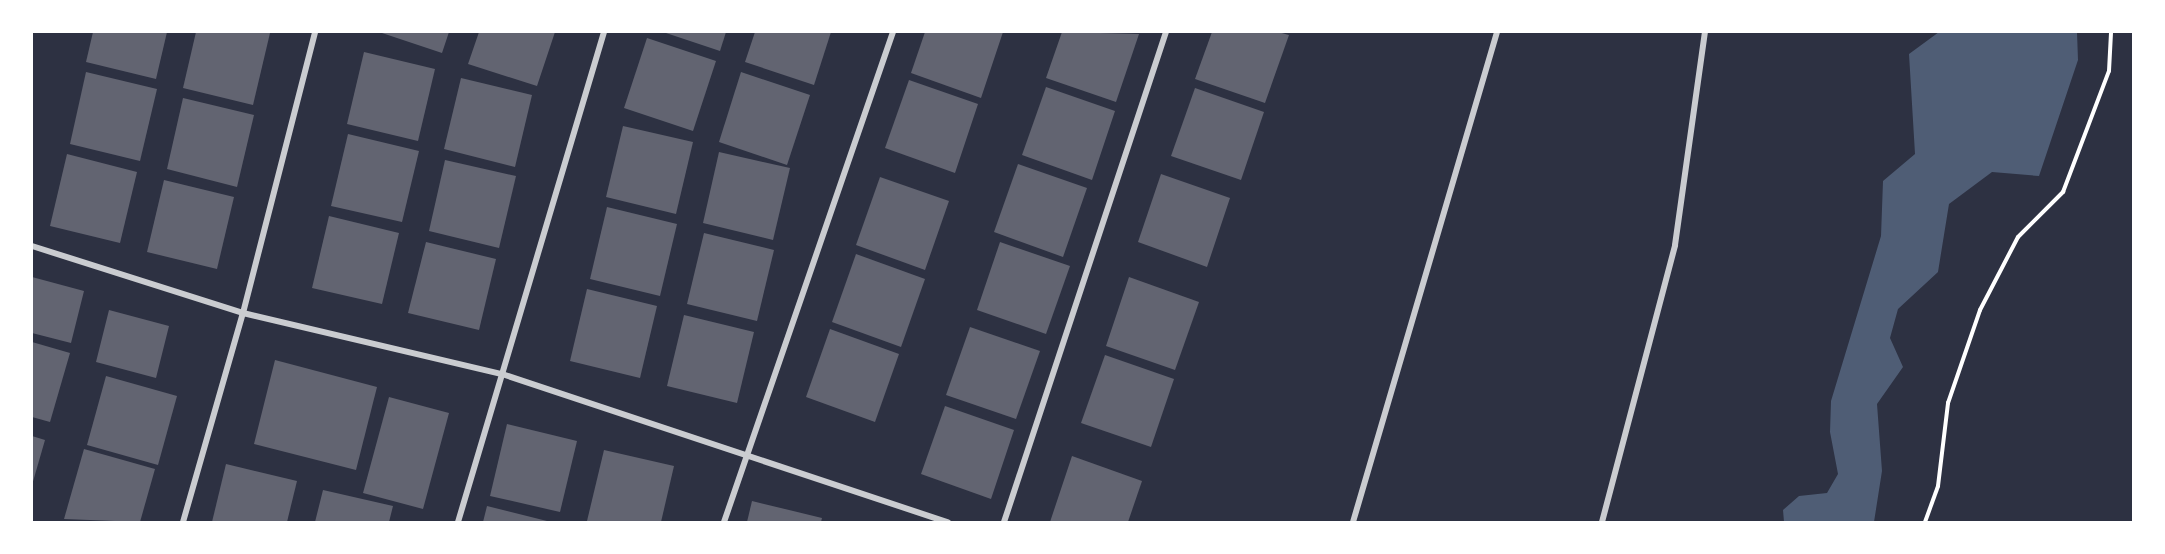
<!DOCTYPE html>
<style>
body{margin:0}
#map{position:relative;width:2165px;height:554px;overflow:hidden;background:#2d3142;font-family:Merriweather,serif}
div>[style]{position:absolute}
.water>*{inset:0;background:#4f5d75}
.building>*{inset:0;background:#626471}
.path>*{height:4px;margin:-2px;padding:0 2px;transform-origin:2px;border-radius:2px;background:#fff}
.minor>*{height:6px;margin:-3px;padding:0 3px;transform-origin:3px;border-radius:3px;background:#caccd0}
span{translate:-50% -50%;white-space:nowrap;text-align:center;line-height:1.15;-webkit-text-stroke:6px #fff;paint-order:stroke}
.frame{position:absolute;inset:0;border:33px solid #fff;pointer-events:none}
</style>
<div id="map">
<div class="water">
<i style="clip-path:polygon(1939px 32px,2077px 32px,2078px 60px,2039px 176px,1992px 172px,1949px 204px,1938px 272px,1898px 309px,1890px 338px,1903px 367px,1877px 404px,1882px 471px,1874px 522px,1784px 522px,1783px 510px,1799px 496px,1827px 493px,1838px 474px,1830px 432px,1831px 401px,1881px 236px,1883px 181px,1915px 154px,1909px 54px)"></i>
</div>
<div class="building">
<i style="clip-path:polygon(93px 32px,167px 32px,156px 79px,86px 62px)"></i>
<i style="clip-path:polygon(196px 32px,270px 33px,253px 105px,183px 88px)"></i>
<i style="clip-path:polygon(379px 32px,449px 32px,442px 53px)"></i>
<i style="clip-path:polygon(479px 32px,555px 32px,537px 86px,468px 64px)"></i>
<i style="clip-path:polygon(663px 32px,726px 32px,720px 51px)"></i>
<i style="clip-path:polygon(755px 32px,831px 32px,814px 85px,745px 62px)"></i>
<i style="clip-path:polygon(925px 32px,1003px 32px,981px 98px,911px 73px)"></i>
<i style="clip-path:polygon(1062px 32px,1139px 34px,1116px 102px,1046px 78px)"></i>
<i style="clip-path:polygon(1212px 32px,1278px 32px,1289px 35px,1265px 103px,1195px 79px)"></i>
<i style="clip-path:polygon(647px 38px,716px 61px,693px 131px,624px 108px)"></i>
<i style="clip-path:polygon(364px 52px,435px 69px,418px 141px,347px 124px)"></i>
<i style="clip-path:polygon(86px 72px,157px 89px,140px 161px,70px 144px)"></i>
<i style="clip-path:polygon(741px 72px,810px 95px,787px 165px,719px 142px)"></i>
<i style="clip-path:polygon(461px 78px,532px 95px,515px 167px,444px 149px)"></i>
<i style="clip-path:polygon(909px 80px,978px 104px,955px 173px,885px 148px)"></i>
<i style="clip-path:polygon(1046px 87px,1115px 111px,1092px 180px,1022px 155px)"></i>
<i style="clip-path:polygon(1195px 88px,1264px 112px,1241px 180px,1171px 156px)"></i>
<i style="clip-path:polygon(183px 98px,254px 115px,237px 187px,167px 169px)"></i>
<i style="clip-path:polygon(623px 126px,693px 142px,676px 214px,606px 197px)"></i>
<i style="clip-path:polygon(348px 134px,419px 151px,402px 222px,331px 206px)"></i>
<i style="clip-path:polygon(719px 152px,790px 168px,773px 240px,703px 223px)"></i>
<i style="clip-path:polygon(67px 154px,137px 172px,120px 243px,50px 226px)"></i>
<i style="clip-path:polygon(445px 160px,516px 176px,499px 248px,429px 231px)"></i>
<i style="clip-path:polygon(1018px 164px,1087px 188px,1063px 257px,994px 232px)"></i>
<i style="clip-path:polygon(1161px 174px,1230px 198px,1207px 267px,1138px 242px)"></i>
<i style="clip-path:polygon(880px 177px,949px 201px,925px 270px,856px 245px)"></i>
<i style="clip-path:polygon(164px 180px,234px 197px,217px 269px,147px 252px)"></i>
<i style="clip-path:polygon(607px 207px,677px 224px,660px 296px,590px 279px)"></i>
<i style="clip-path:polygon(329px 216px,399px 233px,382px 304px,312px 288px)"></i>
<i style="clip-path:polygon(704px 233px,774px 250px,757px 321px,687px 304px)"></i>
<i style="clip-path:polygon(426px 242px,496px 259px,479px 330px,408px 313px)"></i>
<i style="clip-path:polygon(1000px 242px,1070px 266px,1046px 334px,977px 310px)"></i>
<i style="clip-path:polygon(856px 254px,925px 279px,901px 347px,832px 322px)"></i>
<i style="clip-path:polygon(32px 277px,84px 291px,71px 343px,32px 333px)"></i>
<i style="clip-path:polygon(1129px 277px,1199px 302px,1175px 370px,1106px 346px)"></i>
<i style="clip-path:polygon(587px 289px,657px 306px,640px 378px,570px 361px)"></i>
<i style="clip-path:polygon(109px 310px,169px 326px,156px 378px,96px 362px)"></i>
<i style="clip-path:polygon(684px 315px,754px 332px,737px 403px,667px 386px)"></i>
<i style="clip-path:polygon(970px 327px,1040px 351px,1016px 419px,946px 395px)"></i>
<i style="clip-path:polygon(830px 329px,899px 354px,875px 422px,806px 397px)"></i>
<i style="clip-path:polygon(32px 342px,70px 353px,50px 422px,32px 417px)"></i>
<i style="clip-path:polygon(1105px 355px,1174px 379px,1151px 447px,1081px 423px)"></i>
<i style="clip-path:polygon(275px 360px,377px 387px,356px 470px,254px 444px)"></i>
<i style="clip-path:polygon(106px 376px,177px 396px,158px 465px,87px 445px)"></i>
<i style="clip-path:polygon(389px 397px,449px 413px,423px 509px,363px 493px)"></i>
<i style="clip-path:polygon(945px 406px,1014px 430px,991px 499px,921px 474px)"></i>
<i style="clip-path:polygon(507px 424px,577px 441px,560px 512px,490px 496px)"></i>
<i style="clip-path:polygon(32px 436px,45px 440px,32px 485px)"></i>
<i style="clip-path:polygon(84px 449px,155px 469px,140px 522px,64px 519px)"></i>
<i style="clip-path:polygon(604px 450px,674px 466px,661px 522px,587px 521px)"></i>
<i style="clip-path:polygon(1072px 456px,1142px 481px,1128px 522px,1050px 522px)"></i>
<i style="clip-path:polygon(226px 464px,297px 481px,287px 522px,212px 522px)"></i>
<i style="clip-path:polygon(323px 490px,393px 506px,389px 522px,315px 522px)"></i>
<i style="clip-path:polygon(752px 501px,822px 518px,821px 522px,747px 522px)"></i>
<i style="clip-path:polygon(487px 506px,551px 522px,483px 522px)"></i>
</div>
<div class="path">
<i style="left:1925px;top:522px;width:38px;rotate:-70deg"></i>
<i style="left:1938px;top:486px;width:84px;rotate:-83.1deg"></i>
<i style="left:1948px;top:403px;width:98px;rotate:-71deg"></i>
<i style="left:1980px;top:310px;width:82px;rotate:-62.5deg"></i>
<i style="left:2018px;top:237px;width:64px;rotate:-45deg"></i>
<i style="left:2063px;top:192px;width:129px;rotate:-69.2deg"></i>
<i style="left:2109px;top:71px;width:39px;rotate:-87deg"></i>
</div>
<div class="minor">
<i style="left:32px;top:246px;width:221px;rotate:17.6deg"></i>
<i style="left:243px;top:313px;width:266px;rotate:13.3deg"></i>
<i style="left:502px;top:374px;width:470px;rotate:18.4deg"></i>
<i style="left:183px;top:522px;width:217px;rotate:-74deg"></i>
<i style="left:243px;top:313px;width:290px;rotate:-75.6deg"></i>
<i style="left:458px;top:522px;width:511px;rotate:-73.41deg"></i>
<i style="left:724px;top:522px;width:518px;rotate:-70.97deg"></i>
<i style="left:1004px;top:522px;width:516px;rotate:-71.71deg"></i>
<i style="left:1353px;top:522px;width:511px;rotate:-73.62deg"></i>
<i style="left:1602px;top:522px;width:286px;rotate:-75.2deg"></i>
<i style="left:1675px;top:245px;width:215px;rotate:-82deg"></i>
</div>
<div class="frame"></div>
</div>
